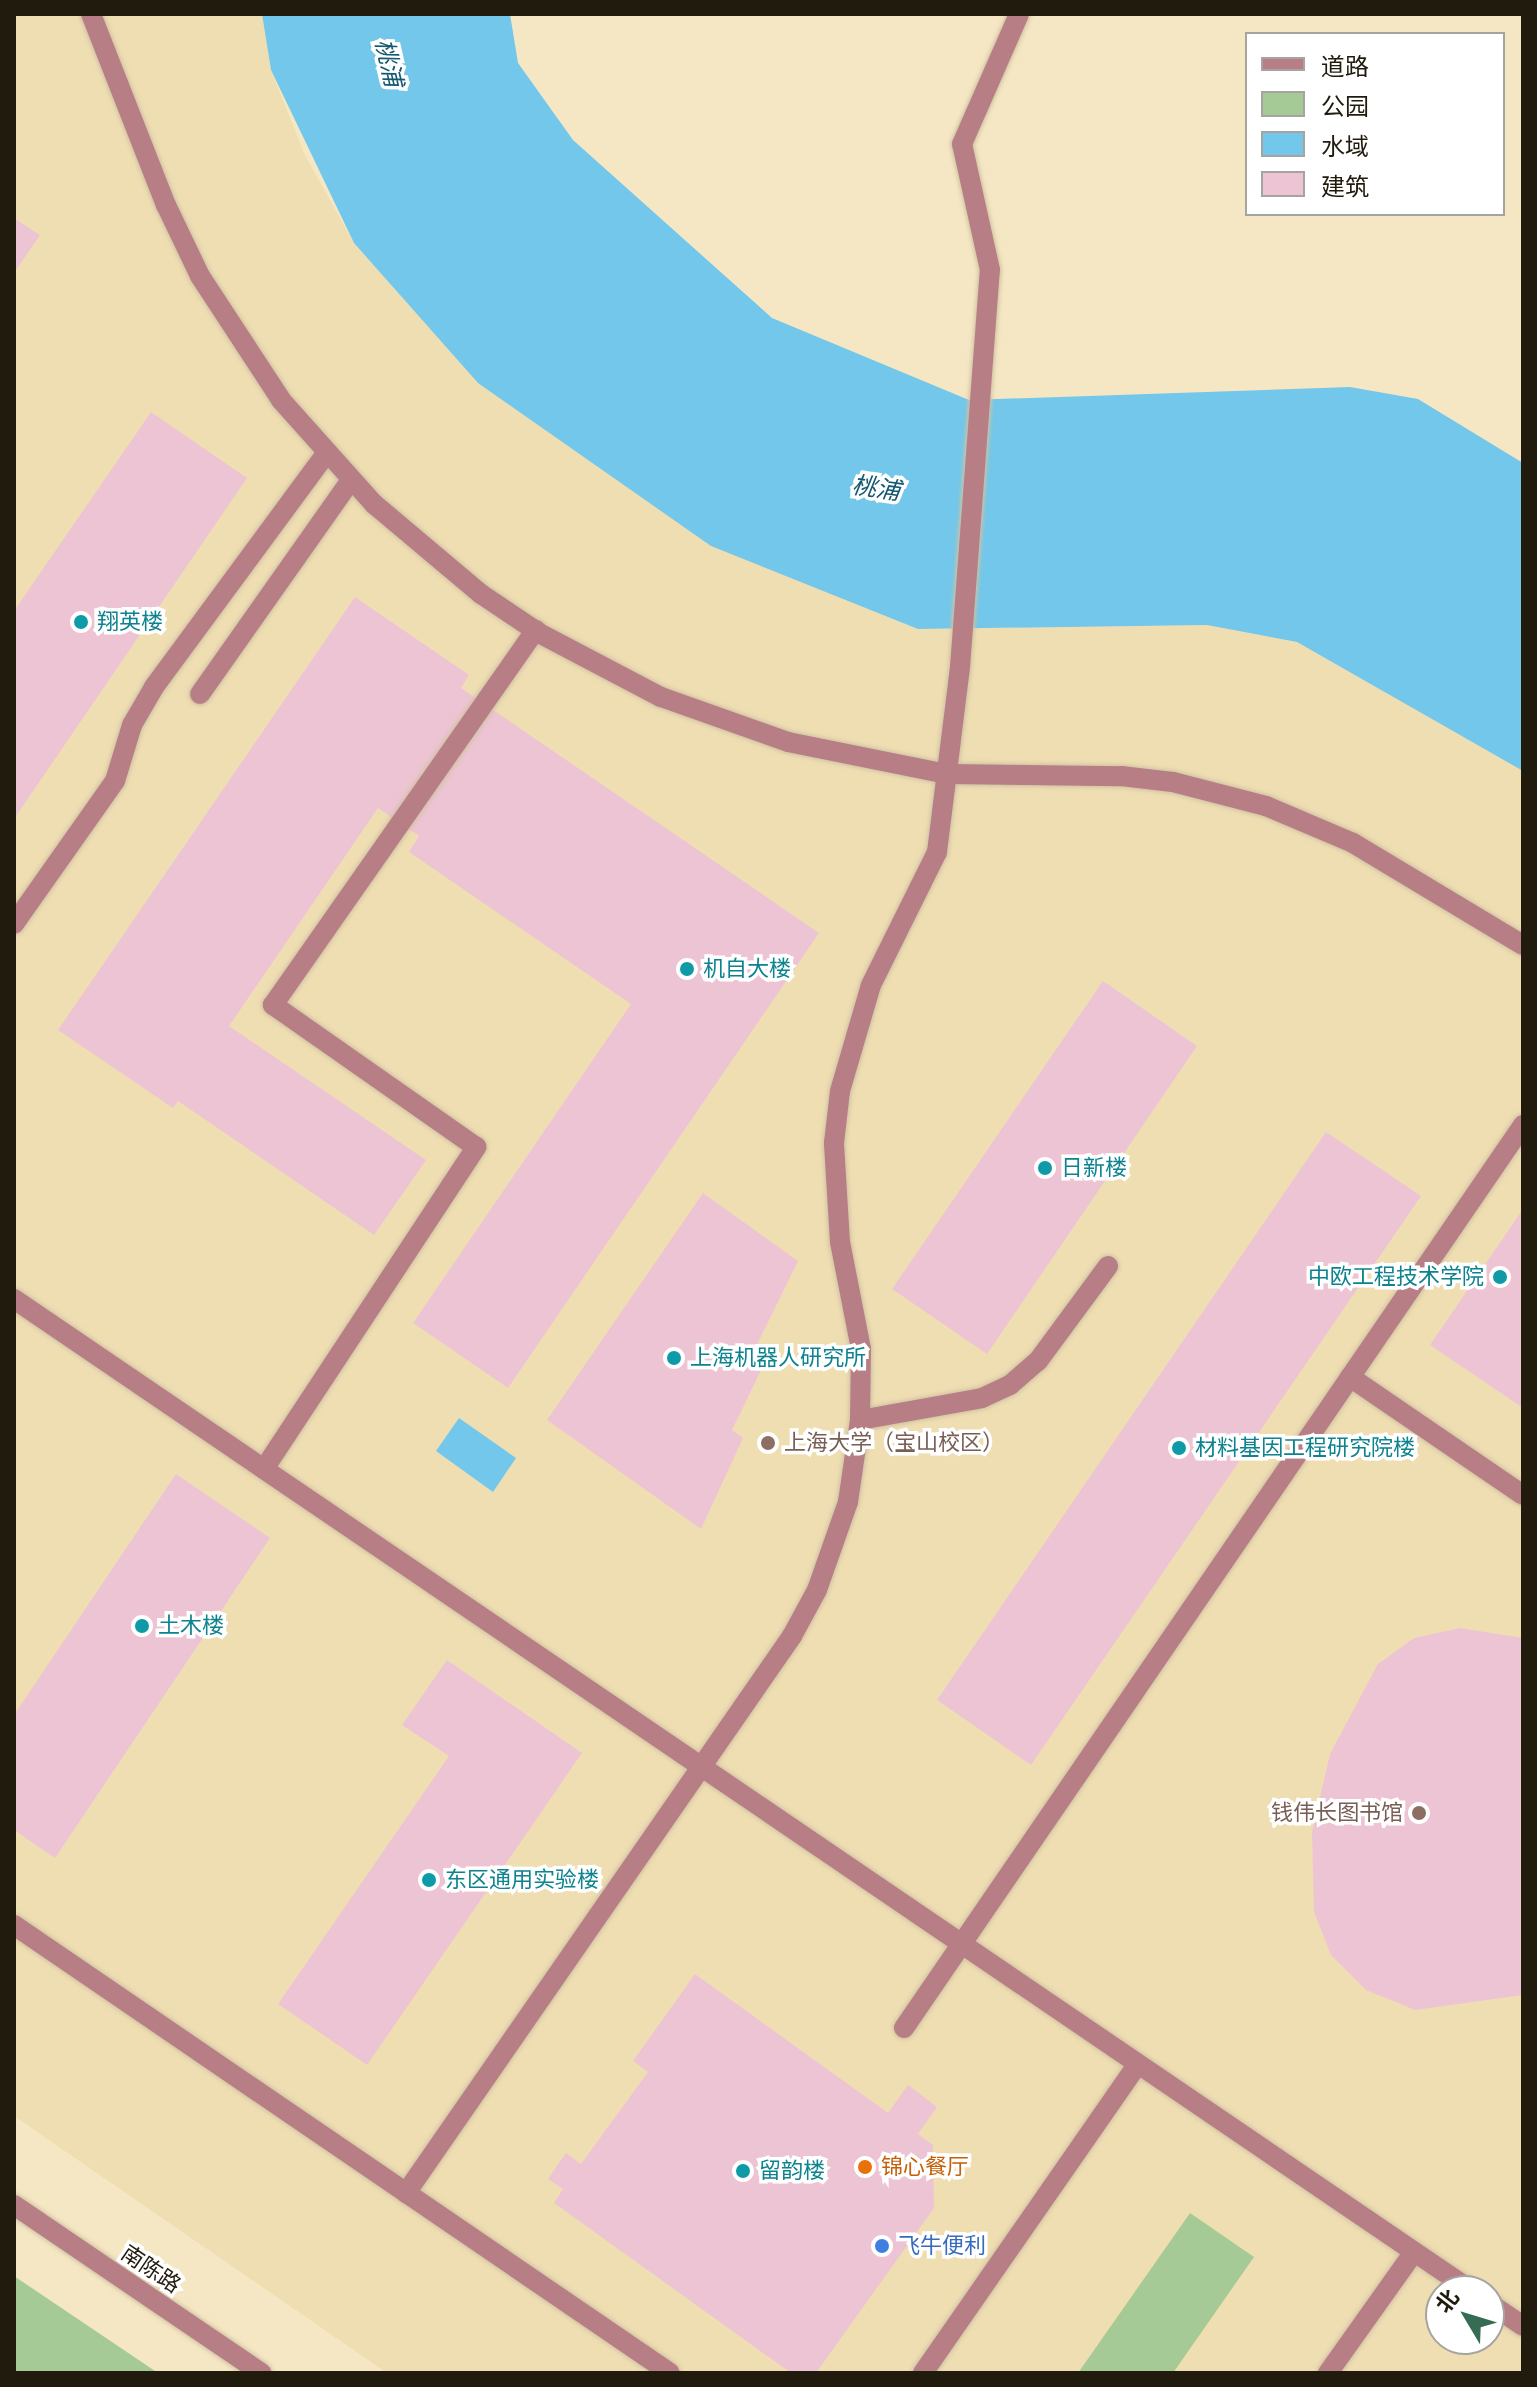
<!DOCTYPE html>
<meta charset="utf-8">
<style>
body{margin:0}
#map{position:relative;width:1537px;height:2387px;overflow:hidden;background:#f6e7c4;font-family:Roboto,"Noto Sans SC",sans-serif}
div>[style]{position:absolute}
.built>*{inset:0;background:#f0deb3}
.green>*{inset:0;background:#a5ca96}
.water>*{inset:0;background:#72c7ea}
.building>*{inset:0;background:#edc4d3}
.roads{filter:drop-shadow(0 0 2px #d0c2a3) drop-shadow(0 0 2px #d0c2a3)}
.minor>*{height:20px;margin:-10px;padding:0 10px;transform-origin:10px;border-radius:10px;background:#b77e85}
.dots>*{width:22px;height:22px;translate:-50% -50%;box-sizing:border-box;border:4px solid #fff;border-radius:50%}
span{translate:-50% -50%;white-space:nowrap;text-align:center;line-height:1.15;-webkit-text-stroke:7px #fff;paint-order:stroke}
.culture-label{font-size:22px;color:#0d838f}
.left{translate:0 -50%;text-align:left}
.right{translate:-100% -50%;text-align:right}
.education-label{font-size:22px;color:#785e54}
.food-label{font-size:22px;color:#c56008}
.shop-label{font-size:22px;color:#366cbe}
.street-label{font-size:22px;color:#211b0e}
.water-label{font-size:24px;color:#145871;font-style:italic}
.frame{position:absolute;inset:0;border:16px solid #211b0e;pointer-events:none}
.legend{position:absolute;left:1245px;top:32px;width:260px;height:184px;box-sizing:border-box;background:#fff;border:2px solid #a6a49f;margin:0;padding:10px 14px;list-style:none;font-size:24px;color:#211b0e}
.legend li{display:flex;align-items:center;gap:16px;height:40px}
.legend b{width:40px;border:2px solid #a6a49f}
.north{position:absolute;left:1425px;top:2275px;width:80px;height:80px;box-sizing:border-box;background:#fff;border:2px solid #a6a49f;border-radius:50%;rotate:308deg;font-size:22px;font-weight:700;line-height:32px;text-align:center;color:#211b0e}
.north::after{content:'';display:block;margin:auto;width:28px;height:36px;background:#356c53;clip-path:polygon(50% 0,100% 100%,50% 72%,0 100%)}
</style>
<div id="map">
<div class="built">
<i style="clip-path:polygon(evenodd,14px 14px,262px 14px,271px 70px,305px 155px,354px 243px,478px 383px,918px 629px,1207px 625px,1297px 642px,1523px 771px,1523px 2373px,387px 2373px,14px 2116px,14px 14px,1441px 2291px,1489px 2291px,1489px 2339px,1441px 2339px,1441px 2291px)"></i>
</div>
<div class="green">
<i style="clip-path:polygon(1190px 2213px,1254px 2257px,1173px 2373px,1078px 2373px)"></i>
<i style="clip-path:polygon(14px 2276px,158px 2373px,14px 2373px)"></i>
</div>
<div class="water">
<i style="clip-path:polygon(262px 14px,510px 14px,518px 63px,573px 140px,772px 318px,969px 400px,1350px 387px,1418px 399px,1523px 463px,1523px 771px,1297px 642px,1207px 625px,918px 629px,711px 546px,478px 383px,354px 243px,271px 70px)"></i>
<i style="clip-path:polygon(459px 1418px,516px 1458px,493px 1492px,436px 1451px)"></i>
</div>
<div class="building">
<i style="clip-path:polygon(14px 218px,40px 235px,14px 273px)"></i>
<i style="clip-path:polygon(151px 412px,247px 478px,14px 819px,14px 611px)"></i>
<i style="clip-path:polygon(355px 597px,469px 675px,461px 688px,819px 933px,508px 1388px,413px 1323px,631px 1004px,409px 852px,419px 836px,378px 808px,229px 1026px,426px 1160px,374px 1235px,178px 1101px,173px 1108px,58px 1030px)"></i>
<i style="clip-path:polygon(1103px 981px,1197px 1046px,987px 1354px,892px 1289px)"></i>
<i style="clip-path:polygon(1326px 1132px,1421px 1196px,1031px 1765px,937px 1700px)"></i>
<i style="clip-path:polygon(703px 1193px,798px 1261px,753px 1353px,765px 1362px,732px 1430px,743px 1438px,701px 1529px,547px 1420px)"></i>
<i style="clip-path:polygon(1523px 1209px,1523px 1408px,1430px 1345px)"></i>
<i style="clip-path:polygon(176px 1474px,270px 1538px,55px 1858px,14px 1830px,14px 1715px)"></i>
<i style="clip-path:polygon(1460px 1628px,1523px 1638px,1523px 1995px,1415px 2010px,1366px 1990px,1331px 1955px,1314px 1912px,1312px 1832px,1330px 1754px,1378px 1664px,1414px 1638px)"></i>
<i style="clip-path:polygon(447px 1660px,582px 1753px,367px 2065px,278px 2004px,449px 1756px,402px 1725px)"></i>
<i style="clip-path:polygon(695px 1974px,888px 2113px,908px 2085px,937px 2107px,918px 2134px,933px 2145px,934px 2208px,816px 2373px,791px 2373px,554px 2203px,563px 2189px,548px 2179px,566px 2153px,581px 2164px,648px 2072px,633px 2061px)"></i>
</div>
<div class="roads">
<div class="minor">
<i style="left:91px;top:14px;width:205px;rotate:68.6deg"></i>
<i style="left:166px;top:205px;width:79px;rotate:64.4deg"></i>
<i style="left:200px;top:276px;width:148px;rotate:56.8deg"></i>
<i style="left:281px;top:400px;width:140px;rotate:48.2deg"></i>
<i style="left:374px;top:504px;width:140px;rotate:40.1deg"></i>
<i style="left:481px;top:594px;width:70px;rotate:33.9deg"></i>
<i style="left:539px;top:633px;width:138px;rotate:27.7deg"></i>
<i style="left:661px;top:697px;width:135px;rotate:19.5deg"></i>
<i style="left:788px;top:742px;width:162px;rotate:11.4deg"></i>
<i style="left:947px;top:774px;width:174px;rotate:0.7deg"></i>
<i style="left:1121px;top:776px;width:52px;rotate:6.6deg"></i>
<i style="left:1173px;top:782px;width:96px;rotate:14.5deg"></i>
<i style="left:1266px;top:806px;width:95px;rotate:23deg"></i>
<i style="left:1353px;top:843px;width:198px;rotate:31deg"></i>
<i style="left:200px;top:694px;width:262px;rotate:-54.8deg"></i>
<i style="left:14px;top:924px;width:175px;rotate:-54.8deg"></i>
<i style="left:115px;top:781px;width:59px;rotate:-73.1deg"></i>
<i style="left:132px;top:725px;width:44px;rotate:-59.9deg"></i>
<i style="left:154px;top:687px;width:290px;rotate:-53.6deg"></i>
<i style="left:14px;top:1299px;width:1763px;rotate:34.23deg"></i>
<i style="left:1350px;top:1377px;width:209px;rotate:34.3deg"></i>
<i style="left:860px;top:1420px;width:124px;rotate:-10.2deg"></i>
<i style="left:982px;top:1398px;width:31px;rotate:-25deg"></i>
<i style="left:1010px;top:1385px;width:37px;rotate:-41deg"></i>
<i style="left:1038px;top:1361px;width:118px;rotate:-53.6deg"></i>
<i style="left:264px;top:1469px;width:386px;rotate:-56.6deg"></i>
<i style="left:476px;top:1147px;width:248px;rotate:-145deg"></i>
<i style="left:273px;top:1005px;width:458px;rotate:-55deg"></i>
<i style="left:14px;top:1925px;width:794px;rotate:34.33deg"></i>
<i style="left:904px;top:2028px;width:1095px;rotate:-55.57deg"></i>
<i style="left:406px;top:2193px;width:678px;rotate:-55.28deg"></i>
<i style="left:792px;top:1636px;width:52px;rotate:-61.5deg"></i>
<i style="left:817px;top:1590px;width:93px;rotate:-70.6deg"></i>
<i style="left:848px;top:1502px;width:83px;rotate:-81.7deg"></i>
<i style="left:860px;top:1420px;width:71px;rotate:-89.2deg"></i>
<i style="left:861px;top:1349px;width:109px;rotate:-101.1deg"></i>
<i style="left:840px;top:1242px;width:99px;rotate:-93.5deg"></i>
<i style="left:834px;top:1143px;width:52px;rotate:-83.4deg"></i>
<i style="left:840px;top:1091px;width:110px;rotate:-73.7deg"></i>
<i style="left:871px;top:985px;width:148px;rotate:-63.6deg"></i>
<i style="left:937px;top:852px;width:186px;rotate:-82.9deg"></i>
<i style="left:960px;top:667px;width:398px;rotate:-85.7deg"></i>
<i style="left:990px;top:270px;width:129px;rotate:-102.5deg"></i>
<i style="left:962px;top:144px;width:142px;rotate:-66.3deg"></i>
<i style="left:14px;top:2205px;width:299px;rotate:34.2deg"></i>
<i style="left:1489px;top:2303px;width:41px;rotate:34.1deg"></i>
<i style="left:923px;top:2373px;width:376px;rotate:-55.2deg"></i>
<i style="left:1328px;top:2373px;width:148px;rotate:-54.6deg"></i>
</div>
</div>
<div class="dots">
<i style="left:81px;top:622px;background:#0f9aa8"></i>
<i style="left:687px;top:969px;background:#0f9aa8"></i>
<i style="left:1045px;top:1168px;background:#0f9aa8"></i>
<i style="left:1500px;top:1277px;background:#0f9aa8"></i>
<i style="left:674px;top:1358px;background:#0f9aa8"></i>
<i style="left:768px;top:1443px;background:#8d6e63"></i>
<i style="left:1179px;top:1448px;background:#0f9aa8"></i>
<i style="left:142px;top:1626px;background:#0f9aa8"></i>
<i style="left:1419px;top:1813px;background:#8d6e63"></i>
<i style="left:429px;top:1880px;background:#0f9aa8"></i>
<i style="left:865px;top:2167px;background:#e8710a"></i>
<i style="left:743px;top:2171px;background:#0f9aa8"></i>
<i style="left:882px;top:2246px;background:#3f7fe0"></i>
</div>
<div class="culture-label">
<span class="left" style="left:97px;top:622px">翔英楼</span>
<span class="left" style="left:703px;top:969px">机自大楼</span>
<span class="left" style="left:1061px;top:1168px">日新楼</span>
<span class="right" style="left:1484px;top:1277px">中欧工程技术学院</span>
<span class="left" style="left:690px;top:1358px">上海机器人研究所</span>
<span class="left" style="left:1195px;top:1448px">材料基因工程研究院楼</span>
<span class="left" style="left:158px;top:1626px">土木楼</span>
<span class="left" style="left:445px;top:1880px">东区通用实验楼</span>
<span class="left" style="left:759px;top:2171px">留韵楼</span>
</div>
<div class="education-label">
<span class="left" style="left:784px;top:1443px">上海大学（宝山校区）</span>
<span class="right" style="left:1403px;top:1813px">钱伟长图书馆</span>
</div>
<div class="food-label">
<span class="left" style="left:881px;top:2167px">锦心餐厅</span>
</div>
<div class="shop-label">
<span class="left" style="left:898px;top:2246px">飞牛便利</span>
</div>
<div class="street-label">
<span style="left:151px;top:2269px;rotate:34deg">南陈路</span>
</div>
<div class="water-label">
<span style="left:388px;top:63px;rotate:77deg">桃浦</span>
<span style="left:876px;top:489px;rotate:8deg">桃浦</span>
</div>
<div class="frame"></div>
<ul class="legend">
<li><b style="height:10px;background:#b77e85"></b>道路</li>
<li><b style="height:22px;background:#a5ca96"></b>公园</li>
<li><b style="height:22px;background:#72c7ea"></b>水域</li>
<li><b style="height:22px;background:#edc4d3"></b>建筑</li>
</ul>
<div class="north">北</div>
</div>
